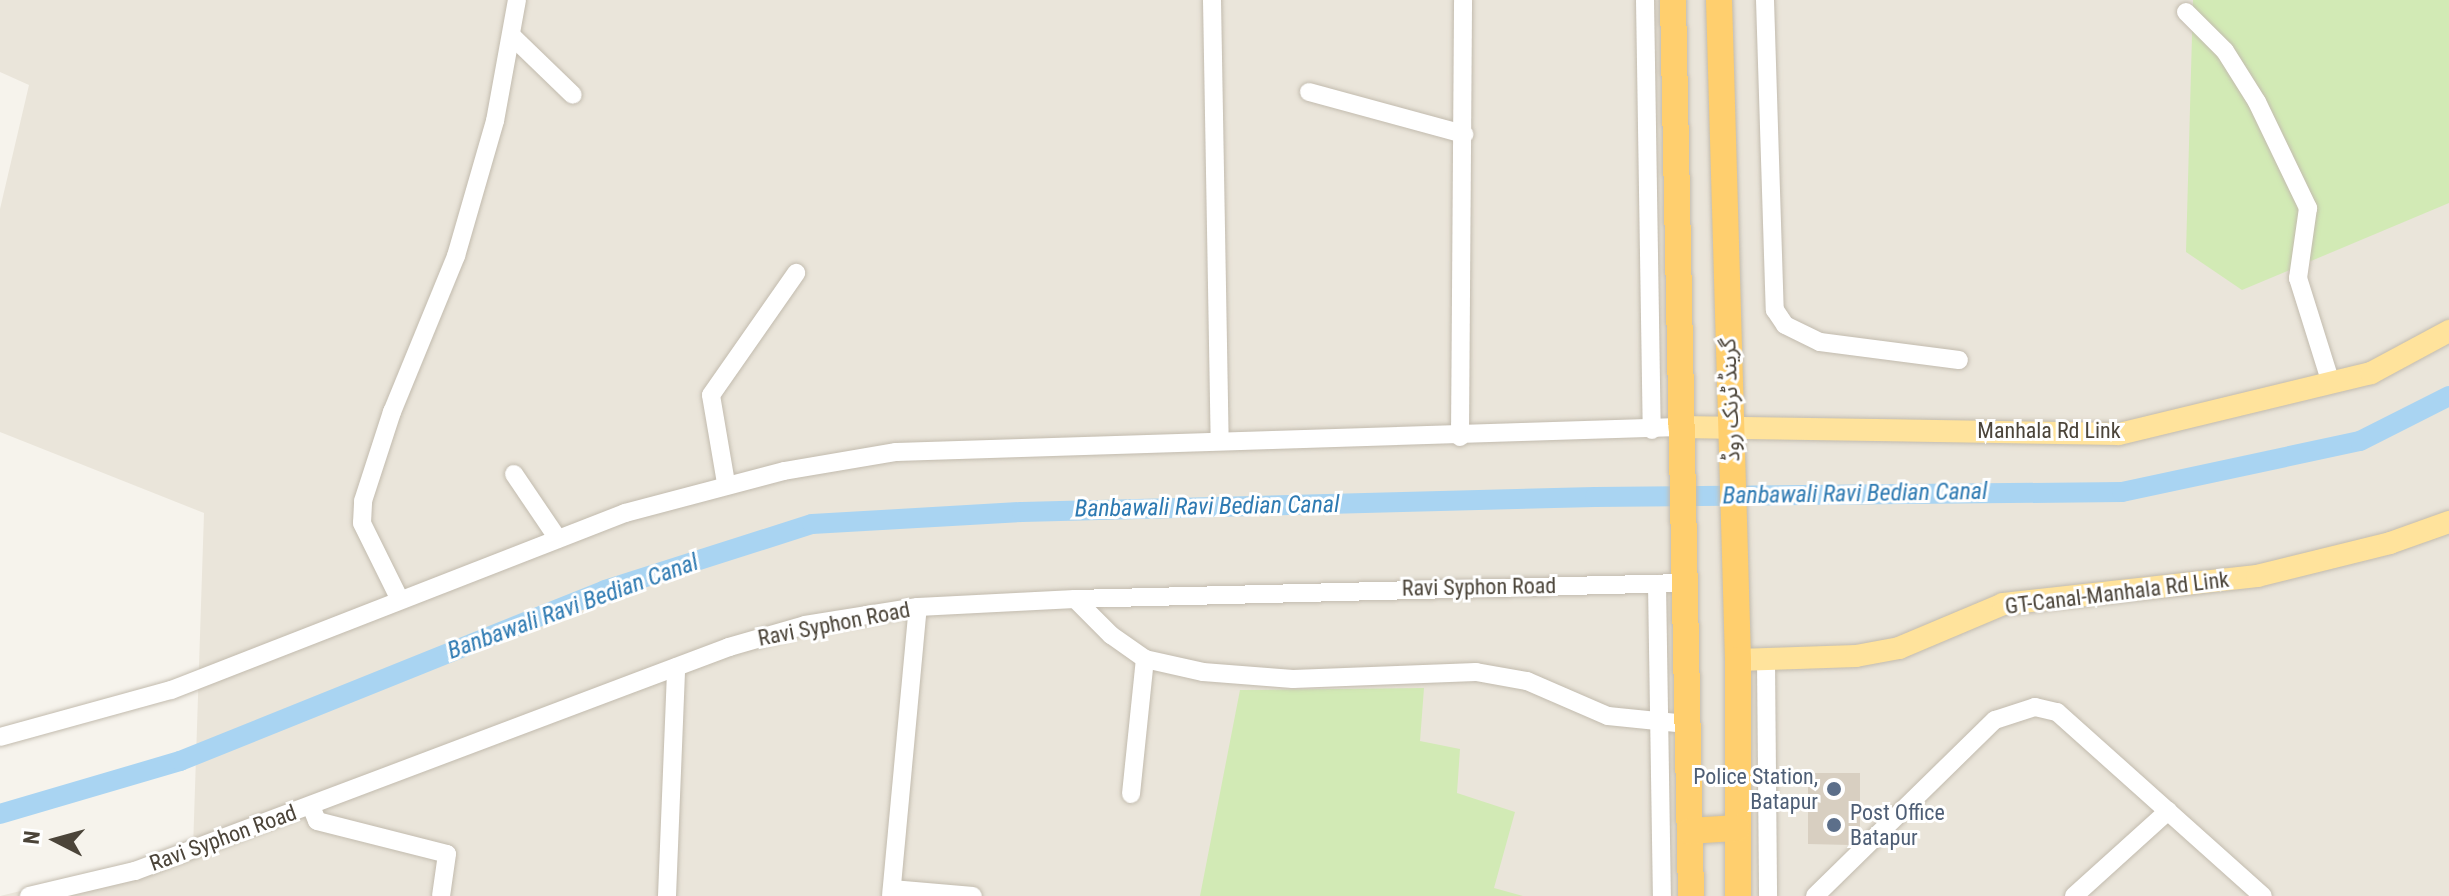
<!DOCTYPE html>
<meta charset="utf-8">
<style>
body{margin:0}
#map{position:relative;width:2449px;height:896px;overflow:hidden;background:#f6f3ec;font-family:"Roboto Condensed","Noto Sans Arabic",sans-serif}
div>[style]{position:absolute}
.residential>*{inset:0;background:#eae5da}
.green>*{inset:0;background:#d2eab5}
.canal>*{height:20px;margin:-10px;padding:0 10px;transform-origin:10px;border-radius:10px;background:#a9d4f2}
.building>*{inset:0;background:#d8cfc1}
.roads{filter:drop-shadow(0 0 2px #c2bbae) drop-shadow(0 0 2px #c2bbae)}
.minor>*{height:18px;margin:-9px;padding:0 9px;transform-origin:9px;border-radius:9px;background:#fff}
.major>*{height:22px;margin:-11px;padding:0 11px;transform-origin:11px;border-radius:11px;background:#ffe39c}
.highway>*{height:26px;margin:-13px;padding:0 13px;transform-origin:13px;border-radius:13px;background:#ffcf6e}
.dots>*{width:22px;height:22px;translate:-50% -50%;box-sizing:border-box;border:4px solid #fff;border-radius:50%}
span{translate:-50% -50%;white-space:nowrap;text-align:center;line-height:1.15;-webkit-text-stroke:6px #fff;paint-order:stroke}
.street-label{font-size:22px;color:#4b4439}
.service-label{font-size:22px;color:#4e5e75}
.right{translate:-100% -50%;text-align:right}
.left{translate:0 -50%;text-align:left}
.water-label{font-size:24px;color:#2e7ab2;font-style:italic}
.north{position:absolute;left:16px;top:800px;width:80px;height:80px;-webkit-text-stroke:6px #fff;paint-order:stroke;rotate:276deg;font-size:22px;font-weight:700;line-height:32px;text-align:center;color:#4b4439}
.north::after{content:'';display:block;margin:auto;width:28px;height:36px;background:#4b4439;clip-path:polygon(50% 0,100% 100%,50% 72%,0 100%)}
</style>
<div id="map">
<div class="residential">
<i style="clip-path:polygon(0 0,2449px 0,2449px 896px,0 896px,193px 849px,204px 513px,0 432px,0 209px,29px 85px,0 72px)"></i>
</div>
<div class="green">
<i style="clip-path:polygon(2193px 0,2449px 0,2449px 203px,2242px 290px,2186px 252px)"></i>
<i style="clip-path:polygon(1424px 688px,1420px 741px,1460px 749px,1457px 793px,1515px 812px,1494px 888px,1523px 896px,1200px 896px,1240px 690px)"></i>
</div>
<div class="canal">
<i style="left:0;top:814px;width:188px;rotate:-16.4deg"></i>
<i style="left:180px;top:761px;width:458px;rotate:-21.9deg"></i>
<i style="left:605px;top:590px;width:217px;rotate:-17.7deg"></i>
<i style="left:812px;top:524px;width:210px;rotate:-3.3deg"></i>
<i style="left:1022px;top:512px;width:573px;rotate:-1.5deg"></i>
<i style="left:1595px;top:497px;width:527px;rotate:-0.54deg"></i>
<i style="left:2122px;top:492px;width:243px;rotate:-12.1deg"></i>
<i style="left:2360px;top:441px;width:100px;rotate:-26.8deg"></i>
</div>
<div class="building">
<i style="clip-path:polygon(1808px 773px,1860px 773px,1860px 835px,1850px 845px,1808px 844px)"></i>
</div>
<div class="roads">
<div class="minor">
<i style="left:1212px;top:0;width:441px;rotate:89deg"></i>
<i style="left:1645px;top:0;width:430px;rotate:89.1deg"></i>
<i style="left:1765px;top:0;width:310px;rotate:88.2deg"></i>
<i style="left:1775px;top:310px;width:18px;rotate:56deg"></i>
<i style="left:1785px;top:325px;width:39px;rotate:26deg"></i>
<i style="left:1820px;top:342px;width:140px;rotate:7.4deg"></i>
<i style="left:2186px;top:12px;width:55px;rotate:45deg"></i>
<i style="left:2225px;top:51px;width:60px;rotate:57.9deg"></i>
<i style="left:2257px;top:102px;width:118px;rotate:64.3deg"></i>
<i style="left:2308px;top:208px;width:71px;rotate:98.1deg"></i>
<i style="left:2298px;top:278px;width:110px;rotate:72.6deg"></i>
<i style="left:513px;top:37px;width:83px;rotate:44deg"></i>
<i style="left:1309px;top:92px;width:161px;rotate:15.2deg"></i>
<i style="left:1460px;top:437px;width:437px;rotate:-89.6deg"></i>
<i style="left:514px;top:474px;width:78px;rotate:55.9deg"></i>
<i style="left:726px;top:483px;width:89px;rotate:-99.7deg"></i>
<i style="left:711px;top:395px;width:149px;rotate:-55.1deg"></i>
<i style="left:1657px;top:584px;width:312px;rotate:89.1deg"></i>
<i style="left:1075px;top:599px;width:51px;rotate:45deg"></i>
<i style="left:1111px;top:635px;width:42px;rotate:35.2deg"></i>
<i style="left:1145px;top:659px;width:59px;rotate:12.6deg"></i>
<i style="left:1203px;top:672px;width:90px;rotate:4.4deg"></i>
<i style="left:1293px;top:679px;width:183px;rotate:-2.2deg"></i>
<i style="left:1476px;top:672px;width:52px;rotate:10deg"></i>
<i style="left:1527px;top:681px;width:88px;rotate:23.4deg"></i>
<i style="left:1608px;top:716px;width:79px;rotate:5.8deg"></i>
<i style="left:400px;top:600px;width:86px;rotate:-116.3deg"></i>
<i style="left:362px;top:523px;width:22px;rotate:-87deg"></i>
<i style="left:363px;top:501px;width:94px;rotate:-72deg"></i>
<i style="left:392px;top:412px;width:169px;rotate:-67.7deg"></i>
<i style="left:456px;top:256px;width:141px;rotate:-73.9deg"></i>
<i style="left:495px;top:121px;width:123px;rotate:-79.7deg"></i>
<i style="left:1766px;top:660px;width:236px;rotate:89.5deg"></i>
<i style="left:0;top:737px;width:177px;rotate:-15.4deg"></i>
<i style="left:171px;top:690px;width:487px;rotate:-21.3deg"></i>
<i style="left:625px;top:513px;width:164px;rotate:-14.8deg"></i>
<i style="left:784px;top:471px;width:114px;rotate:-9.6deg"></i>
<i style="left:896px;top:452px;width:783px;rotate:-1.83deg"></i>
<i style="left:1131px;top:794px;width:136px;rotate:-84.1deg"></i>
<i style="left:311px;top:806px;width:16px;rotate:68deg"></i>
<i style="left:317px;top:821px;width:134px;rotate:14.2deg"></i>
<i style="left:447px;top:854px;width:42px;rotate:98.1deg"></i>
<i style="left:892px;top:889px;width:81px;rotate:4.9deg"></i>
<i style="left:29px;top:896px;width:109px;rotate:-13.3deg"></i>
<i style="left:135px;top:871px;width:635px;rotate:-20.66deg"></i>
<i style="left:729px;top:647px;width:79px;rotate:-16.1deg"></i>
<i style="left:805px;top:625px;width:114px;rotate:-9.1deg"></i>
<i style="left:918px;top:607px;width:157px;rotate:-2.9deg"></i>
<i style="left:1075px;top:599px;width:607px;rotate:-1.51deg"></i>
<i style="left:667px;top:896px;width:229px;rotate:-87.7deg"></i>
<i style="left:891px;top:896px;width:290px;rotate:-84.7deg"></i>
<i style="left:1815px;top:896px;width:252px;rotate:-44.4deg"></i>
<i style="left:1995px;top:720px;width:42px;rotate:-18deg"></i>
<i style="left:2035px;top:707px;width:23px;rotate:13deg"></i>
<i style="left:2057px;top:712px;width:276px;rotate:41.8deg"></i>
<i style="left:2074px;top:896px;width:127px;rotate:-42.1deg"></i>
</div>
<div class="major">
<i style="left:1679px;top:427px;width:440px;rotate:0.9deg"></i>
<i style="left:2119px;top:434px;width:259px;rotate:-13.6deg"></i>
<i style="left:2371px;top:373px;width:89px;rotate:-28.3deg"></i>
<i style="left:1738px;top:660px;width:118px;rotate:-1.9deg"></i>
<i style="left:1856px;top:656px;width:44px;rotate:-10.5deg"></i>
<i style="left:1899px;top:648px;width:113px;rotate:-22.9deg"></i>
<i style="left:2003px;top:604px;width:256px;rotate:-6.3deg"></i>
<i style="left:2257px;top:576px;width:137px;rotate:-13.9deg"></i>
<i style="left:2390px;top:543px;width:63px;rotate:-19.6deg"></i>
</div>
<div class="highway">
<i style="left:1673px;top:0;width:896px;rotate:88.85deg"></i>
<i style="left:1719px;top:0;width:660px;rotate:88.35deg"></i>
<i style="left:1738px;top:660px;width:236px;rotate:90deg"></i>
<i style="left:1690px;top:831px;width:47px;rotate:-3.7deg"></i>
</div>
</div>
<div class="dots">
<i style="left:1834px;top:789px;background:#5c6f8a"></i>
<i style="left:1834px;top:825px;background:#5c6f8a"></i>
</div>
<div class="street-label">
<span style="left:1730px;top:400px;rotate:-92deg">گرینڈ ٹرنک روڈ</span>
<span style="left:2049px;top:431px">Manhala Rd Link</span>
<span style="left:1479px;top:587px;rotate:-1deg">Ravi Syphon Road</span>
<span style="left:2117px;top:593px;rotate:-7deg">GT-Canal-Manhala Rd Link</span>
<span style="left:834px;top:624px;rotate:-11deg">Ravi Syphon Road</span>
<span style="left:223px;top:838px;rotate:-20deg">Ravi Syphon Road</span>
</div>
<div class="service-label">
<span class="right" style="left:1818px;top:789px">Police Station,<br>Batapur</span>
<span class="left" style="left:1850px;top:825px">Post Office<br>Batapur</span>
</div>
<div class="water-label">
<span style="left:1855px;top:494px;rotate:-1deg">Banbawali Ravi Bedian Canal</span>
<span style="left:1207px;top:507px;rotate:-1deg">Banbawali Ravi Bedian Canal</span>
<span style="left:573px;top:607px;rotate:-20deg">Banbawali Ravi Bedian Canal</span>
</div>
<div class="north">N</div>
</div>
